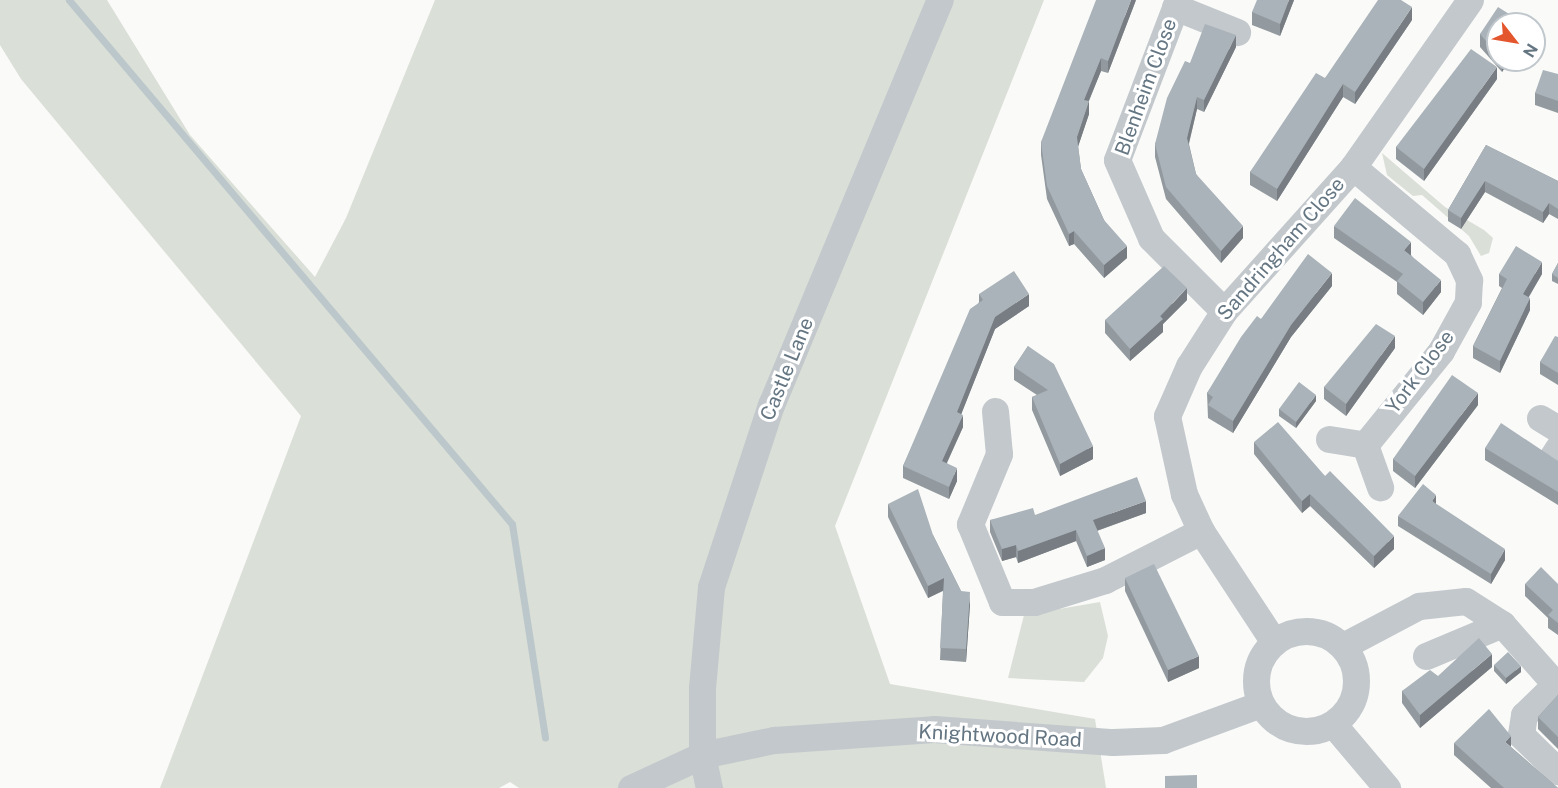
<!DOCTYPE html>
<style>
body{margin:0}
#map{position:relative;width:1558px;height:788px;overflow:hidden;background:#fafaf8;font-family:"Public Sans",sans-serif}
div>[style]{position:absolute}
.green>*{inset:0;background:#dadfd7}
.stream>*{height:7px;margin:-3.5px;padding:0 3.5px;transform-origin:3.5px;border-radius:3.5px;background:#bbc7cb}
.minor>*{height:27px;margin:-13.5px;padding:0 13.5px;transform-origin:13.5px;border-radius:13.5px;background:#c3c8cc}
.minor>.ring{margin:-13.5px;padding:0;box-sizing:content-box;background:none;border:27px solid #c3c8cc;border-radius:50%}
.wall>*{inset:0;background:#929a9f}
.shaded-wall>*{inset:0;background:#777d82}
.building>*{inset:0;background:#aab3b9}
span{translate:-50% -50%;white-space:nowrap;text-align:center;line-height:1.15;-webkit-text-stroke:6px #fff;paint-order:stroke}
.street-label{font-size:20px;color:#657683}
.north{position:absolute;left:1486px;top:12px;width:60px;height:60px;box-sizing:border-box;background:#fff;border:2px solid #c1c8cd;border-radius:50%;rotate:121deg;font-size:16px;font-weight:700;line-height:24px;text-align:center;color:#657683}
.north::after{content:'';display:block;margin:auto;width:21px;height:27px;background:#e4572e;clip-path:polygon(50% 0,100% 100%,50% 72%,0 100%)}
</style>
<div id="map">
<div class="green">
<i style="clip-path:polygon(0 0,107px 0,190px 135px,315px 277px,346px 218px,435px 0,1044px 0,835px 526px,890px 684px,1095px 719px,1106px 788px,519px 788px,510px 782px,499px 788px,160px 788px,301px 416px,21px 79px,0 45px)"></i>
<i style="clip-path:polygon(1382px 153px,1445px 207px,1484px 230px,1493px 238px,1489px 253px,1481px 256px,1469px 236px,1422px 195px,1413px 196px,1387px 175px)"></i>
<i style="clip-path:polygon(1100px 602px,1108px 636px,1103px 658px,1084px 682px,1008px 678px,1024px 615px)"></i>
</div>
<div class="stream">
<i style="left:69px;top:0;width:686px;rotate:49.79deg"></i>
<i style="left:512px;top:524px;width:216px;rotate:81.2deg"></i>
</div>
<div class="minor">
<i style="left:1178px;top:0;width:171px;rotate:110.9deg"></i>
<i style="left:1117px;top:160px;width:85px;rotate:66.4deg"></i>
<i style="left:1151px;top:238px;width:103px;rotate:45deg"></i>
<i style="left:1175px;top:7px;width:67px;rotate:22deg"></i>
<i style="left:1353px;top:167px;width:136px;rotate:39.9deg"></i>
<i style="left:1457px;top:254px;width:29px;rotate:65deg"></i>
<i style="left:1469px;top:280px;width:22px;rotate:93deg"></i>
<i style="left:1468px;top:302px;width:56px;rotate:118.9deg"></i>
<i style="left:1441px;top:351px;width:121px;rotate:129deg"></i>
<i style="left:1365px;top:445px;width:45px;rotate:70.3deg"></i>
<i style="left:995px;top:411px;width:43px;rotate:84.7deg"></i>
<i style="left:999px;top:454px;width:76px;rotate:112.5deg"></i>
<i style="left:970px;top:524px;width:84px;rotate:67.7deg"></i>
<i style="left:1002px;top:602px;width:32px"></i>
<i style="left:1034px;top:602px;width:74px;rotate:-17.2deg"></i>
<i style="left:1105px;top:580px;width:108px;rotate:-27deg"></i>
<i style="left:1540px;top:418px;width:21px;rotate:31deg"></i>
<i style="left:1329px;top:439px;width:36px;rotate:9deg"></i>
<i style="left:1553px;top:456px;width:9px;rotate:-58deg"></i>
<i class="ring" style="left:1256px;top:631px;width:73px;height:73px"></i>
<i style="left:1274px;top:642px;width:133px;rotate:-123.3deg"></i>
<i style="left:1201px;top:531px;width:41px;rotate:-114.7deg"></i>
<i style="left:1184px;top:494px;width:80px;rotate:-102.3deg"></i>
<i style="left:1167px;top:416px;width:55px;rotate:-66.3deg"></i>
<i style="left:1189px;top:366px;width:65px;rotate:-57.5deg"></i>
<i style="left:1224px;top:311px;width:193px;rotate:-48.1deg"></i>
<i style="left:1353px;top:167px;width:204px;rotate:-55deg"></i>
<i style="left:1343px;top:646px;width:86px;rotate:-27.8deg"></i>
<i style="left:1419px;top:606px;width:47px;rotate:-6.1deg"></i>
<i style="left:1466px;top:601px;width:43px;rotate:32.6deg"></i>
<i style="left:1502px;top:624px;width:84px;rotate:48.4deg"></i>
<i style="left:1426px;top:656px;width:82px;rotate:-22.8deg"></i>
<i style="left:1555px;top:685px;width:43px;rotate:135.9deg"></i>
<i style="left:1524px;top:715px;width:20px;rotate:99deg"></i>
<i style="left:1521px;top:735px;width:52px;rotate:44.2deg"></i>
<i style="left:1333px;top:724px;width:84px;rotate:49.8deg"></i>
<i style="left:631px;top:788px;width:78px;rotate:-24.9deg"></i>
<i style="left:702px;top:755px;width:74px;rotate:-11.8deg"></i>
<i style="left:774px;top:740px;width:160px;rotate:-3.9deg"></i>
<i style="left:934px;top:729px;width:179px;rotate:4.2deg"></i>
<i style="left:1113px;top:742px;width:50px;rotate:-2.3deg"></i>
<i style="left:1163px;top:740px;width:101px;rotate:-20.2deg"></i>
<i style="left:709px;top:788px;width:34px;rotate:-102deg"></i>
<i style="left:702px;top:755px;width:67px;rotate:-90deg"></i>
<i style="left:702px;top:688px;width:101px;rotate:-84.9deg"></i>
<i style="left:711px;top:587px;width:192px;rotate:-71.8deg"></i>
<i style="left:771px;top:405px;width:439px;rotate:-67.4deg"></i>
</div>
<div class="wall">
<i style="clip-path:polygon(1136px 0,1108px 73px,1101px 71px,1089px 101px,1089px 114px,1078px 146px,1081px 169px,1104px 220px,1127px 258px,1104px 278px,1074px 244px,1069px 246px,1047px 199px,1041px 155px,1041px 142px)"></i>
<i style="clip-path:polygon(1294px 0,1280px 36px,1252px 25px,1252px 12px)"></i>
<i style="clip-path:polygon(1412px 20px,1355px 104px,1343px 97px,1277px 201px,1250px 185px,1250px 172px,1325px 78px)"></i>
<i style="clip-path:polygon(1498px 24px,1498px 60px,1510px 60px,1502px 72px,1480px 47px,1480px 34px)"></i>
<i style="clip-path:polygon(1236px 47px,1204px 112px,1197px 109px,1189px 144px,1196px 174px,1243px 238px,1221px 263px,1166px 199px,1155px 157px,1155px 144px,1190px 63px)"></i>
<i style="clip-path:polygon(1558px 74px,1558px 113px,1535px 105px,1535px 93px)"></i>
<i style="clip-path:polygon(1497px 79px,1424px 181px,1396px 159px,1396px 147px)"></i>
<i style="clip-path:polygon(1486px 145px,1558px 181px,1558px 219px,1549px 214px,1543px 223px,1485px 192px,1461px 229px,1448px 221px,1448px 210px)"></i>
<i style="clip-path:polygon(1334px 226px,1411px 255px,1441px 292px,1423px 315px,1397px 294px,1397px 282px,1334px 238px)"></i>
<i style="clip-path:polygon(1558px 263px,1558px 284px,1552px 281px,1552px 274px)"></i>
<i style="clip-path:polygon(1499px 274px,1542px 274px,1529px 297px,1530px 310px,1500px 373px,1473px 358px,1473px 346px,1502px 288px,1499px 286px)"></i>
<i style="clip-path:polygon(1332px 286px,1291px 337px,1233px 433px,1208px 418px,1207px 393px,1261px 319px)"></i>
<i style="clip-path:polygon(979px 294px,1029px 306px,995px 329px,961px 414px,963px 427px,947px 463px,957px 481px,949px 499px,903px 478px,903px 466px,979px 302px)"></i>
<i style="clip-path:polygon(1187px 300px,1163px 324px,1163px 332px,1130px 361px,1105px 333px,1105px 320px)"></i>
<i style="clip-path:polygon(1558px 337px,1558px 385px,1540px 374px,1540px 362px)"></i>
<i style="clip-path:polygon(1028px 346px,1093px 459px,1060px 476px,1032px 410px,1032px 397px,1037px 395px,1014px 380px,1014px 367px)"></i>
<i style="clip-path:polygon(1395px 348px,1346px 416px,1324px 399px,1324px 387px)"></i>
<i style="clip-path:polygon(1316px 401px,1296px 428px,1279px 416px,1279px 409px)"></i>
<i style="clip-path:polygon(1478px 405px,1415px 488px,1393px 471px,1393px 459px)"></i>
<i style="clip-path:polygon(1254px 442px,1325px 476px,1394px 549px,1374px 568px,1310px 506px,1302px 513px,1254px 454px)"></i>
<i style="clip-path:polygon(1485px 448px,1558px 461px,1558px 505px,1485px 460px)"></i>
<i style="clip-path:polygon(888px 504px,933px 535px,961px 591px,970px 604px,966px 662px,940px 660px,943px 591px,928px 598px,888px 517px)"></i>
<i style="clip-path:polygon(1146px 513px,1097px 531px,1105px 560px,1087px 567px,1076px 541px,1018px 563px,1016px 557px,1002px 561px,990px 532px,990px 520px,1035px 515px)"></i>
<i style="clip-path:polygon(1398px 516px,1505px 560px,1491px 584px,1398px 526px)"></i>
<i style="clip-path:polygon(1125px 578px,1199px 668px,1168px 682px,1125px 591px)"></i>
<i style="clip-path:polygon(1525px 584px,1558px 584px,1558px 635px,1548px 628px,1548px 618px,1525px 596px)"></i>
<i style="clip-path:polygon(1494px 665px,1521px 672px,1506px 684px,1494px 671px)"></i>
<i style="clip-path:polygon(1492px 667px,1420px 728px,1402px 703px,1402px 691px,1438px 676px)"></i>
<i style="clip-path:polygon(1558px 695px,1558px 749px,1538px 729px,1538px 717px)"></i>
<i style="clip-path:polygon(1454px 743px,1511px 747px,1558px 788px,1491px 788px,1454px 755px)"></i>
</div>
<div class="shaded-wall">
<i style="clip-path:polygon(1131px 0,1136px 0,1108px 73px,1108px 61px)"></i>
<i style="clip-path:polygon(1289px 0,1294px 0,1280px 36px,1280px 24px)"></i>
<i style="clip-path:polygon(1412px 7px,1412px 20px,1355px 104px,1355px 92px)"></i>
<i style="clip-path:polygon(1236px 35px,1236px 47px,1204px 112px,1204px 100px)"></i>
<i style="clip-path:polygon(1101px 58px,1101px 71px,1084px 112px,1084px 100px)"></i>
<i style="clip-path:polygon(1502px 60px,1510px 60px,1502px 72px)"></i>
<i style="clip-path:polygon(1497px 67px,1497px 79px,1424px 181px,1424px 169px)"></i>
<i style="clip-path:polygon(1343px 84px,1343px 97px,1277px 201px,1277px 189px)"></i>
<i style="clip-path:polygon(1197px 97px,1197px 109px,1187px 150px,1187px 138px)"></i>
<i style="clip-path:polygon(1089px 101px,1089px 114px,1077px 150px,1077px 137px)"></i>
<i style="clip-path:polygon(1485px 181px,1485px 192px,1461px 229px,1461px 218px)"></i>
<i style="clip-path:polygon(1549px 203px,1549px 214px,1543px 223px,1543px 212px)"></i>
<i style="clip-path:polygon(1243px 226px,1243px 238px,1221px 263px,1221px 251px)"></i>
<i style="clip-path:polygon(1074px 231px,1074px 244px,1069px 246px,1069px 234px)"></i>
<i style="clip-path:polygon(1411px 242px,1411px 255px,1404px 263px,1404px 250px)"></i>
<i style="clip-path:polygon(1127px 246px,1127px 258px,1104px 278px,1104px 265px)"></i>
<i style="clip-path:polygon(1542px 262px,1542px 274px,1523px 306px,1523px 294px)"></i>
<i style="clip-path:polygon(1332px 273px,1332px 286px,1291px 337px,1233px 433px,1233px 421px,1291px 325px)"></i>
<i style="clip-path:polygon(1441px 280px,1441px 292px,1423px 315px,1423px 302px)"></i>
<i style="clip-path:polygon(1187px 288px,1187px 300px,1163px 324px,1163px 332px,1130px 361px,1130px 349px)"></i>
<i style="clip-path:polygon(1029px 294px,1029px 306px,995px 329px,957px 425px,957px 412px,995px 317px)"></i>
<i style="clip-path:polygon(1530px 298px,1530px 310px,1500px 373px,1500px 361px)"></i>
<i style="clip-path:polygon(1395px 336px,1395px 348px,1346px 416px,1346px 404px)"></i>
<i style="clip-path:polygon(1478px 393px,1478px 405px,1415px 488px,1415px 476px)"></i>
<i style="clip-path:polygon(1316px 395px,1316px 401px,1296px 428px,1296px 422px)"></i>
<i style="clip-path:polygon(963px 415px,963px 427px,942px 473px,942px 461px)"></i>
<i style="clip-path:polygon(1093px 446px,1093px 459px,1060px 476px,1060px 464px)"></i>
<i style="clip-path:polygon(957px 468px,957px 481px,949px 499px,949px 487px)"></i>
<i style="clip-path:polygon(1310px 494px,1310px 506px,1302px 513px,1302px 501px)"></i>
<i style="clip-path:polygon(1436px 495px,1436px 506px,1432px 501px)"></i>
<i style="clip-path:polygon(1146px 501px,1146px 513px,1093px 532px,1093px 520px)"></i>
<i style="clip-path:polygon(1076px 530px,1076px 541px,1018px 563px,1018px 551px)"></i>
<i style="clip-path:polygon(1394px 536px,1394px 549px,1374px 568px,1374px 556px)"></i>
<i style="clip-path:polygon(1016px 545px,1016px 557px,1002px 561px,1002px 549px)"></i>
<i style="clip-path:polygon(1105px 548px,1105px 560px,1087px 567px,1087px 556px)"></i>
<i style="clip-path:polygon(1505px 549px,1505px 560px,1491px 584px,1491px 574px)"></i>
<i style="clip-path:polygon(944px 578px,944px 590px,928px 598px,928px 586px)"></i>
<i style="clip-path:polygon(970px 592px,970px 604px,966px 662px,966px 649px)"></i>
<i style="clip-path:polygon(1492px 654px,1492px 667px,1420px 728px,1420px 715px)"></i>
<i style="clip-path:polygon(1199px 656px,1199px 668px,1168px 682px,1168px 670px)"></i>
<i style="clip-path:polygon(1521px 666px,1521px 672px,1506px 684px,1506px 678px)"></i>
<i style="clip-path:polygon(1511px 736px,1511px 747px,1505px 742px)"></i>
</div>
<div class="building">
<i style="clip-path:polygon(1096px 0,1131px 0,1108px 61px,1101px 58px,1084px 100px,1089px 101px,1077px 137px,1081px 169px,1104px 220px,1127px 246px,1104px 265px,1074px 231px,1069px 234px,1047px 186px,1041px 142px)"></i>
<i style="clip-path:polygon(1257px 0,1289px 0,1280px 24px,1252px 12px)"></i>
<i style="clip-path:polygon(1378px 0,1401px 0,1412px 7px,1355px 92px,1343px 84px,1277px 189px,1250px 172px,1316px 73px,1325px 78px)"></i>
<i style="clip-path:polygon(1498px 7px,1525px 24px,1498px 24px,1498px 55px,1480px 34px)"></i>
<i style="clip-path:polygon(1205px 24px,1236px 35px,1204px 100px,1197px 97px,1187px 138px,1196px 174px,1243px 226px,1221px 251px,1166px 187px,1155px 144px,1167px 98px,1185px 61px,1190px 63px)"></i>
<i style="clip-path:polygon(1471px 49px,1497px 67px,1424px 169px,1396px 147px)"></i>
<i style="clip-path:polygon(1543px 70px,1558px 74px,1558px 101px,1535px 93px)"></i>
<i style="clip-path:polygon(1486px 145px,1558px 181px,1558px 209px,1549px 203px,1543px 212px,1485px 181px,1461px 218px,1448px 210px)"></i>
<i style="clip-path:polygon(1355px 198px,1411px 242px,1404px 250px,1441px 280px,1423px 302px,1397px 281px,1403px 274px,1334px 226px)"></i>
<i style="clip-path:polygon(1516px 246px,1542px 262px,1523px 294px,1530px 298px,1500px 361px,1473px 346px,1507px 279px,1499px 274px)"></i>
<i style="clip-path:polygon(1308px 254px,1332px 273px,1291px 325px,1233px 421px,1208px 405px,1213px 397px,1207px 393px,1241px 337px,1257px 316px,1261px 319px)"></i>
<i style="clip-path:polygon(1558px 263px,1558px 278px,1552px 274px)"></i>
<i style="clip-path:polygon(1164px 266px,1187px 288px,1160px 316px,1163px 319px,1130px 349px,1105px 320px)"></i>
<i style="clip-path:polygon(1014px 271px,1029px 294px,995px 317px,957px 412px,963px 415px,942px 461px,957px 468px,949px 487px,903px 466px,970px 309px,983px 300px,979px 294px)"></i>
<i style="clip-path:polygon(1376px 324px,1395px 336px,1346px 404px,1324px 387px)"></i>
<i style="clip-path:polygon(1555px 336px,1558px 337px,1558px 373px,1540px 362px)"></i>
<i style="clip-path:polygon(1028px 346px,1054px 364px,1093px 446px,1060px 464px,1032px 397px,1048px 390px,1014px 367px)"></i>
<i style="clip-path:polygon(1452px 375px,1478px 393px,1415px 476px,1393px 459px)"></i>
<i style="clip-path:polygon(1299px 382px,1316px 395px,1296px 422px,1279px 409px)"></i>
<i style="clip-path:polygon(1278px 422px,1325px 476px,1330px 471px,1394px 536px,1374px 556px,1310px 494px,1302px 501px,1254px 442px)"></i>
<i style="clip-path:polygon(1501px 423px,1558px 461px,1558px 492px,1485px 448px)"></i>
<i style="clip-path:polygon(1137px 477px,1146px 501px,1093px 520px,1105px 548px,1087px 556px,1076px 530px,1018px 551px,1016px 545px,1002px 549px,990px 520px,1033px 508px,1035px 515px)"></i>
<i style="clip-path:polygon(1423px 484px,1436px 495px,1432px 501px,1505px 549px,1491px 574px,1398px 516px)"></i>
<i style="clip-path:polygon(918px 489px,933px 535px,961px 591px,970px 592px,966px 649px,940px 648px,944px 578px,928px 586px,888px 504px)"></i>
<i style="clip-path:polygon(1154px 564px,1199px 656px,1168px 670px,1125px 578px)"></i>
<i style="clip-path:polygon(1541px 567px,1558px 584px,1558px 623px,1548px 615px,1553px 610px,1525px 584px)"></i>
<i style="clip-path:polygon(1479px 638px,1492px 654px,1420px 715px,1402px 691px,1430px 670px,1438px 676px)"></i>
<i style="clip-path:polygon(1508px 652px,1521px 666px,1506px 678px,1494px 665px)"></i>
<i style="clip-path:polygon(1558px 695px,1558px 737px,1538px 717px)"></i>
<i style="clip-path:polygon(1489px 709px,1511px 736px,1505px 742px,1558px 788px,1504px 788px,1454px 743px)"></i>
<i style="clip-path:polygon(1197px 775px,1197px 788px,1165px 788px,1165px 776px)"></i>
</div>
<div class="street-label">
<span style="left:1146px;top:87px;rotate:-70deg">Blenheim Close</span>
<span style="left:1281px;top:249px;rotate:-49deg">Sandringham Close</span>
<span style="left:787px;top:369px;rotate:-68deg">Castle Lane</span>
<span style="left:1420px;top:372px;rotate:-53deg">York Close</span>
<span style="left:1000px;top:736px;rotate:3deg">Knightwood Road</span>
</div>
<div class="north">N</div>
</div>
